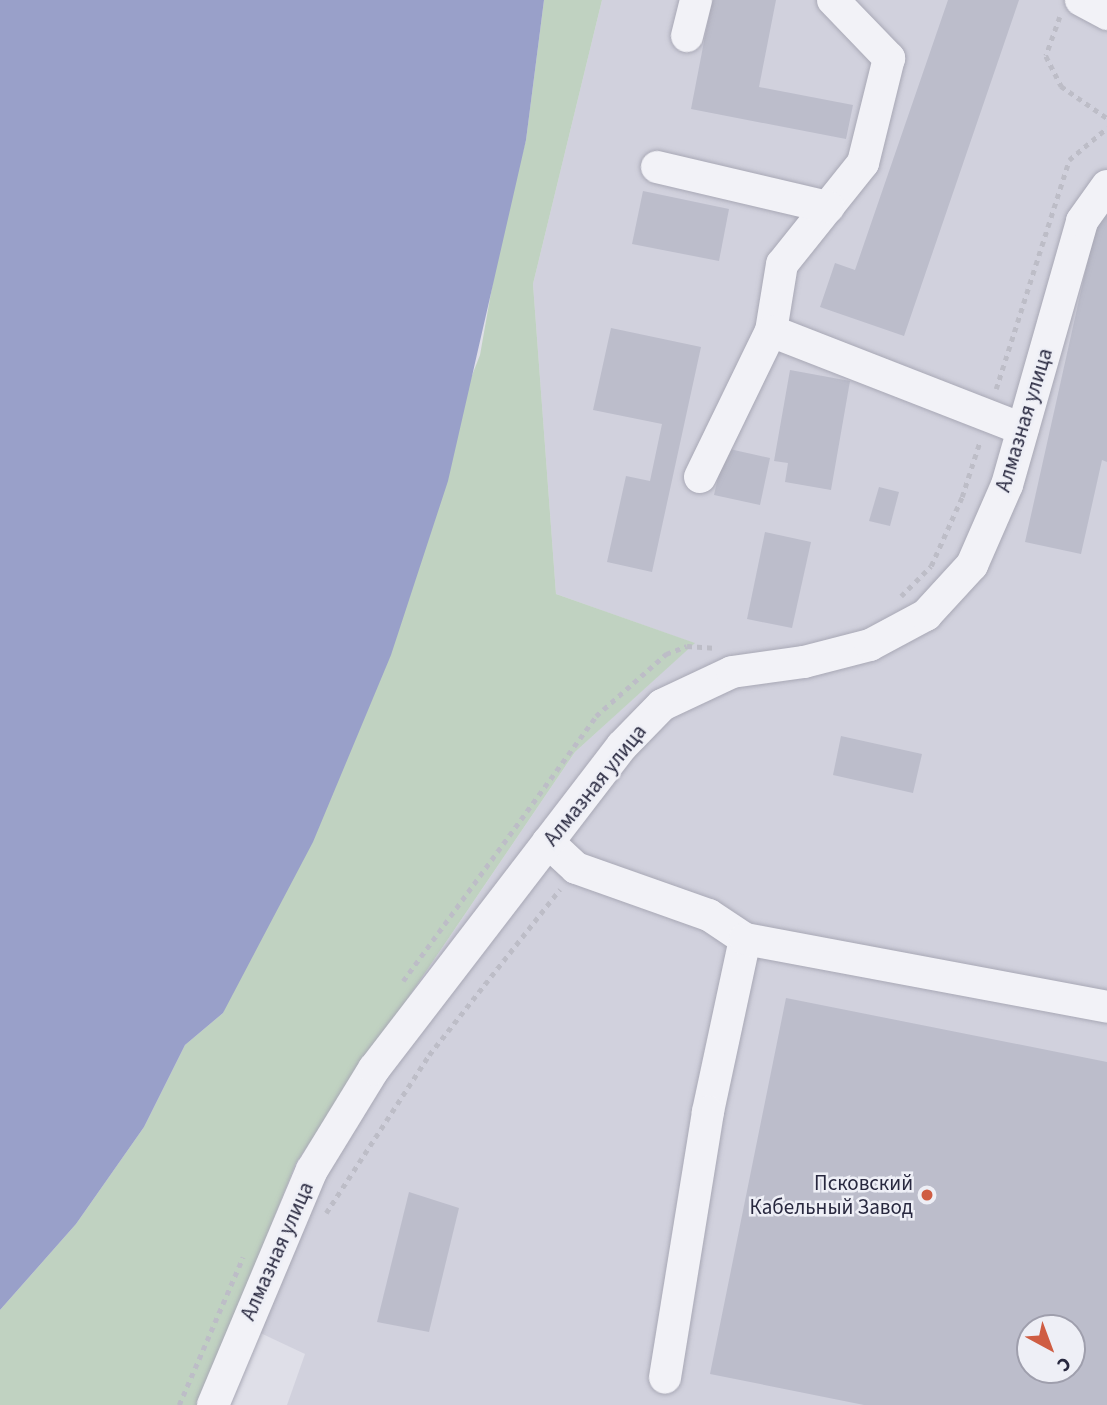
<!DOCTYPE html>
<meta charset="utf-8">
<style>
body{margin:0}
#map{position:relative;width:1107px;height:1405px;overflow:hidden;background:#dfdfe8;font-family:"Source Sans 3",sans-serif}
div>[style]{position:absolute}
.built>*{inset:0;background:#d1d1dd}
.green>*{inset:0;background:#c0d2c1}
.water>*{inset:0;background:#99a0c9}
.building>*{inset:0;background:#bcbdcb}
.path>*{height:4.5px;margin-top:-2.25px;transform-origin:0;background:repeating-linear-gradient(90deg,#bdbdc7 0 5px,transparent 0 10px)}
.roads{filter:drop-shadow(0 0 2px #a8a8b5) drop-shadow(0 0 2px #a8a8b5)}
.minor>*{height:32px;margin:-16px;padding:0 16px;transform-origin:16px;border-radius:16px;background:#f2f2f7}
.dots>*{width:19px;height:19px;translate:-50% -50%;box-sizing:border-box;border:4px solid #eeeff6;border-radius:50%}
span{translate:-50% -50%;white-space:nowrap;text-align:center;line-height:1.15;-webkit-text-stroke:5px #eeeff6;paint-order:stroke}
.street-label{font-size:21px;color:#28283f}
.poi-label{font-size:21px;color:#28283f}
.right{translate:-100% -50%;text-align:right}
.north{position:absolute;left:1016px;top:1314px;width:70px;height:70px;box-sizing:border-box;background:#eeeff6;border:2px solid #9f9fad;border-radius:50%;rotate:139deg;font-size:19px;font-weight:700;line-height:28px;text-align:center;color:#28283f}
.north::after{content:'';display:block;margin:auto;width:24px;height:32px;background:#cf5d43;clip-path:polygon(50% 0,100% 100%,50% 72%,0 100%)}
</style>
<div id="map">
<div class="built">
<i style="clip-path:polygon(evenodd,602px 0,1107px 0,1107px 1405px,287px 1405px,305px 1354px,233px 1320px,296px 1163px,575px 752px,694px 643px,556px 594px,533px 284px,602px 0,1030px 1328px,1072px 1328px,1072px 1370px,1030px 1370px,1030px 1328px)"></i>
</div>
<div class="green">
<i style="clip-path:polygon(544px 0,602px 0,533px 284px,556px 594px,695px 643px,575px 752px,296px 1163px,199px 1405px,0 1405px,0 1310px,76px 1224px,144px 1127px,185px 1045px,223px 1013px,480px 355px,503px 225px,526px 140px)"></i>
</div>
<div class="water">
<i style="clip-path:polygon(0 0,544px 0,526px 140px,448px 481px,391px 655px,313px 842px,223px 1013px,185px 1045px,144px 1127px,76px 1224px,0 1310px)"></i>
</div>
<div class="building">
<i style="clip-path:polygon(712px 0,776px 0,759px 87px,853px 105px,846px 139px,691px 109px)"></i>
<i style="clip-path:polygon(948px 0,1019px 0,904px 336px,820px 307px,835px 263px,855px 270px)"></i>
<i style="clip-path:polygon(643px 191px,729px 209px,719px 261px,632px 244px)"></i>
<i style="clip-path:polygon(1101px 201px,1107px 202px,1107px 462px,1102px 460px,1081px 554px,1025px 542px)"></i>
<i style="clip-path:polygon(611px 328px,701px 347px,652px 572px,607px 562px,626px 476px,650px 481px,662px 424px,593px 410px)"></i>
<i style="clip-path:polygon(790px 370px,850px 381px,831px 490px,785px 482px,788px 463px,774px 461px)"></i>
<i style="clip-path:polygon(725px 448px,770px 458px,760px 505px,714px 495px)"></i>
<i style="clip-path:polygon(879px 487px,899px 492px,890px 526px,869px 521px)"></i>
<i style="clip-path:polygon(765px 532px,811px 542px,792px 628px,747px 619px)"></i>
<i style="clip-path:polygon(841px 736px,922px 754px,913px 793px,833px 775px)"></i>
<i style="clip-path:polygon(evenodd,786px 998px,1107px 1062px,1107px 1405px,864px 1405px,710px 1374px,786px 998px,1030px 1328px,1072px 1328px,1072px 1370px,1030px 1370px,1030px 1328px)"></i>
<i style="clip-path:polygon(409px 1192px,459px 1208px,429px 1332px,377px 1322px)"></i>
</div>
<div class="path">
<i style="left:1060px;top:17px;width:41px;rotate:109.7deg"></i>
<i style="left:1046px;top:56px;width:34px;rotate:63deg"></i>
<i style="left:1061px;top:86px;width:56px;rotate:34.8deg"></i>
<i style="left:996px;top:389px;width:240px;rotate:-72.3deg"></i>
<i style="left:1069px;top:160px;width:50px;rotate:-40.1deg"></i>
<i style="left:901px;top:596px;width:42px;rotate:-45deg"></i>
<i style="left:931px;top:566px;width:76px;rotate:-65.8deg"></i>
<i style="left:962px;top:497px;width:59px;rotate:-72.2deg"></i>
<i style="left:403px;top:981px;width:328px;rotate:-53.9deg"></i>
<i style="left:596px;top:716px;width:94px;rotate:-41.5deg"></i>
<i style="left:666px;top:654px;width:22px;rotate:-21deg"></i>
<i style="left:687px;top:646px;width:30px;rotate:4deg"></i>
<i style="left:326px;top:1213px;width:189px;rotate:-56.9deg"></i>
<i style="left:429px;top:1055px;width:211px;rotate:-51.7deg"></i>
<i style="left:179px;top:1405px;width:161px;rotate:-66.6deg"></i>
</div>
<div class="roads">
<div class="minor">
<i style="left:833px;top:0;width:81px;rotate:46deg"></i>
<i style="left:889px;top:58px;width:108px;rotate:103.9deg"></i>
<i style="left:863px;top:163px;width:129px;rotate:128.7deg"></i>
<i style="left:782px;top:264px;width:68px;rotate:99.3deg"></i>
<i style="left:771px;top:331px;width:270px;rotate:21.3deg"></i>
<i style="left:1081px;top:0;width:30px;rotate:28deg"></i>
<i style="left:687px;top:36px;width:37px;rotate:-76deg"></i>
<i style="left:657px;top:167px;width:176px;rotate:13.2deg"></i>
<i style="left:700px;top:477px;width:162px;rotate:-64.1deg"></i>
<i style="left:548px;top:842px;width:38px;rotate:43deg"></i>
<i style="left:576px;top:868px;width:141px;rotate:19.5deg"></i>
<i style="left:709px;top:915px;width:43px;rotate:33.7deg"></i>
<i style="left:745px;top:939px;width:177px;rotate:102.1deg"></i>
<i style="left:708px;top:1112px;width:269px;rotate:99.2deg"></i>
<i style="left:745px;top:939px;width:368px;rotate:10.6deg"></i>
<i style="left:213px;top:1405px;width:255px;rotate:-67.2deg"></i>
<i style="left:312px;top:1170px;width:119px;rotate:-58.5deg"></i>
<i style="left:374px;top:1069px;width:407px;rotate:-52.5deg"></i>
<i style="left:622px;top:746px;width:57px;rotate:-45.7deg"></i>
<i style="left:662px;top:705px;width:77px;rotate:-25.2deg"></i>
<i style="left:732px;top:672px;width:73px;rotate:-7.9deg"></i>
<i style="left:804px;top:662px;width:68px;rotate:-14.4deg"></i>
<i style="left:870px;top:645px;width:64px;rotate:-28.2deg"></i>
<i style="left:926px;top:615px;width:68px;rotate:-47.4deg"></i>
<i style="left:972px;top:565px;width:87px;rotate:-66.4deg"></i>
<i style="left:1007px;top:485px;width:274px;rotate:-74.1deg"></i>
<i style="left:1082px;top:221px;width:43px;rotate:-54.5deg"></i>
</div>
</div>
<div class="dots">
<i style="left:927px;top:1195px;background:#cf5d43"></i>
</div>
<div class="street-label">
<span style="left:1024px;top:420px;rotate:-73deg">Алмазная улица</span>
<span style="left:595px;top:785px;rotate:-51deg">Алмазная улица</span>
<span style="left:277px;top:1251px;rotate:-66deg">Алмазная улица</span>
</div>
<div class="poi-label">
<span class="right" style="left:913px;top:1195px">Псковский<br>Кабельный Завод</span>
</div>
<div class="north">С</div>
</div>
